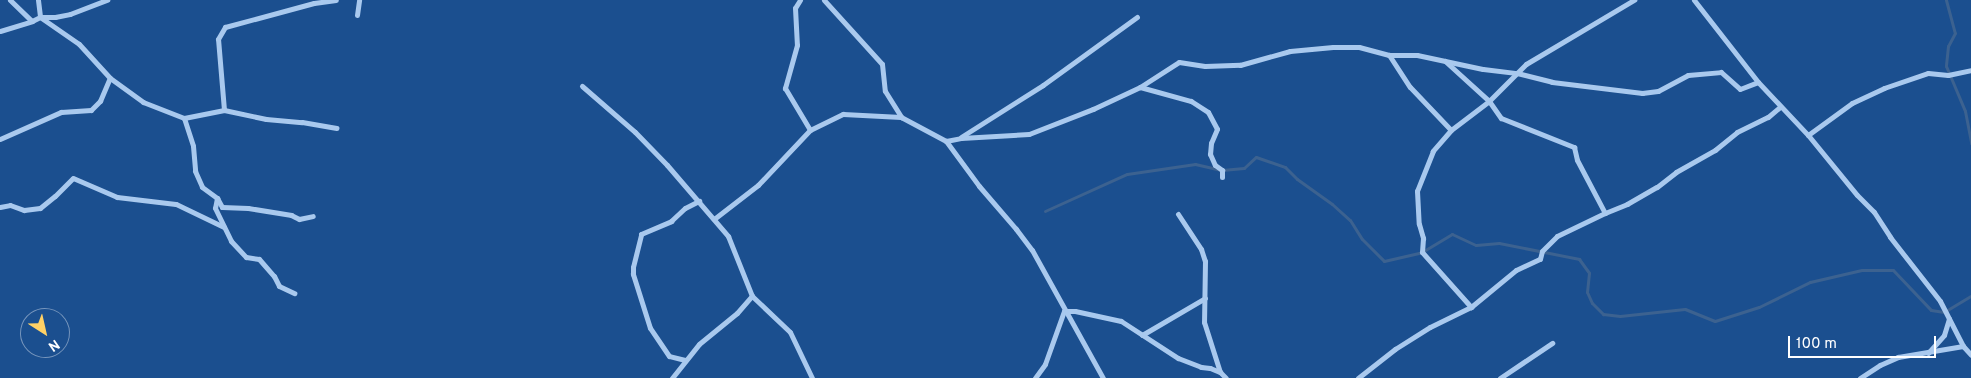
<!DOCTYPE html>
<style>
body{margin:0}
#map{position:relative;width:1971px;height:378px;overflow:hidden;background:#1b4f8f;font-family:Overpass,sans-serif}
div>[style]{position:absolute}
.stream>*{height:3px;margin:-1.5px;padding:0 1.5px;transform-origin:1.5px;border-radius:1.5px;background:#3c6290}
.street>*{height:5px;margin:-2.5px;padding:0 2.5px;transform-origin:2.5px;border-radius:2.5px;background:#a9c9ee}
span{translate:-50% -50%;white-space:nowrap;text-align:center;line-height:1.15;-webkit-text-stroke:5px #1b4f8f;paint-order:stroke}
.north{position:absolute;left:20px;top:308px;width:50px;height:50px;box-sizing:border-box;background:#1b4f8f;border:1px solid #7695bc;border-radius:50%;rotate:145deg;font-size:14px;font-weight:700;line-height:20px;text-align:center;color:#fff}
.north::after{content:'';display:block;margin:auto;width:18px;height:22px;background:#ffd166;clip-path:polygon(50% 0,100% 100%,50% 72%,0 100%)}
.scale{position:absolute;left:1788px;top:336px;width:148px;height:22px;box-sizing:border-box;border:2px solid #fff;border-top:0;padding-left:6px;font-size:15px;line-height:18px;white-space:nowrap;color:#fff;-webkit-text-stroke:4px #1b4f8f;paint-order:stroke}
</style>
<div id="map">
<div class="stream">
<i style="left:1946px;top:0;width:34px;rotate:75deg"></i>
<i style="left:1955px;top:33px;width:15px;rotate:118deg"></i>
<i style="left:1948px;top:46px;width:20px;rotate:96deg"></i>
<i style="left:1946px;top:66px;width:49px;rotate:67.1deg"></i>
<i style="left:1965px;top:111px;width:33px;rotate:79deg"></i>
<i style="left:1045px;top:211px;width:90px;rotate:-24.3deg"></i>
<i style="left:1127px;top:174px;width:69px;rotate:-8.4deg"></i>
<i style="left:1195px;top:164px;width:28px;rotate:13deg"></i>
<i style="left:1222px;top:170px;width:22px;rotate:-5deg"></i>
<i style="left:1244px;top:168px;width:16px;rotate:-43deg"></i>
<i style="left:1256px;top:157px;width:31px;rotate:19deg"></i>
<i style="left:1285px;top:167px;width:17px;rotate:45deg"></i>
<i style="left:1297px;top:179px;width:43px;rotate:35.5deg"></i>
<i style="left:1332px;top:204px;width:24px;rotate:42deg"></i>
<i style="left:1350px;top:220px;width:22px;rotate:58deg"></i>
<i style="left:1362px;top:239px;width:31px;rotate:45deg"></i>
<i style="left:1384px;top:261px;width:39px;rotate:-13deg"></i>
<i style="left:1422px;top:252px;width:35px;rotate:-31deg"></i>
<i style="left:1452px;top:234px;width:26px;rotate:25deg"></i>
<i style="left:1476px;top:245px;width:23px;rotate:-5deg"></i>
<i style="left:1499px;top:243px;width:82px;rotate:11.3deg"></i>
<i style="left:1579px;top:259px;width:17px;rotate:54deg"></i>
<i style="left:1589px;top:273px;width:19px;rotate:96deg"></i>
<i style="left:1587px;top:292px;width:12px;rotate:66deg"></i>
<i style="left:1592px;top:303px;width:16px;rotate:45deg"></i>
<i style="left:1603px;top:314px;width:17px;rotate:7deg"></i>
<i style="left:1620px;top:316px;width:65px;rotate:-6.1deg"></i>
<i style="left:1685px;top:309px;width:32px;rotate:22deg"></i>
<i style="left:1715px;top:321px;width:46px;rotate:-17.7deg"></i>
<i style="left:1759px;top:307px;width:57px;rotate:-26.1deg"></i>
<i style="left:1810px;top:282px;width:53px;rotate:-13deg"></i>
<i style="left:1862px;top:270px;width:31px"></i>
<i style="left:1893px;top:270px;width:55px;rotate:46.5deg"></i>
<i style="left:1931px;top:310px;width:13px;rotate:9deg"></i>
<i style="left:1944px;top:312px;width:31px;rotate:-31deg"></i>
</div>
<div class="street">
<i style="left:10px;top:0;width:30px;rotate:44deg"></i>
<i style="left:32px;top:21px;width:9px;rotate:-27deg"></i>
<i style="left:40px;top:17px;width:15px"></i>
<i style="left:55px;top:17px;width:15px;rotate:-11deg"></i>
<i style="left:70px;top:14px;width:40px;rotate:-21deg"></i>
<i style="left:38px;top:0;width:17px;rotate:83deg"></i>
<i style="left:800px;top:0;width:9px;rotate:122deg"></i>
<i style="left:795px;top:8px;width:37px;rotate:87deg"></i>
<i style="left:797px;top:45px;width:45px;rotate:105.6deg"></i>
<i style="left:785px;top:88px;width:49px;rotate:59.2deg"></i>
<i style="left:824px;top:0;width:86px;rotate:47.8deg"></i>
<i style="left:882px;top:64px;width:27px;rotate:84deg"></i>
<i style="left:885px;top:91px;width:31px;rotate:58deg"></i>
<i style="left:1694px;top:0;width:104px;rotate:52deg"></i>
<i style="left:1758px;top:82px;width:73px;rotate:46.7deg"></i>
<i style="left:1808px;top:135px;width:77px;rotate:50.8deg"></i>
<i style="left:1857px;top:195px;width:24px;rotate:45deg"></i>
<i style="left:1874px;top:212px;width:30px;rotate:57deg"></i>
<i style="left:1890px;top:237px;width:81px;rotate:52deg"></i>
<i style="left:1940px;top:301px;width:51px;rotate:62.9deg"></i>
<i style="left:1963px;top:346px;width:12px;rotate:48deg"></i>
<i style="left:357px;top:15px;width:15px;rotate:-82deg"></i>
<i style="left:40px;top:17px;width:47px;rotate:34.7deg"></i>
<i style="left:79px;top:44px;width:46px;rotate:47.6deg"></i>
<i style="left:110px;top:78px;width:41px;rotate:36deg"></i>
<i style="left:143px;top:102px;width:44px;rotate:21.3deg"></i>
<i style="left:184px;top:118px;width:29px;rotate:72deg"></i>
<i style="left:193px;top:146px;width:25px;rotate:85deg"></i>
<i style="left:195px;top:171px;width:17px;rotate:66deg"></i>
<i style="left:202px;top:187px;width:19px;rotate:36deg"></i>
<i style="left:217px;top:198px;width:10px;rotate:61deg"></i>
<i style="left:222px;top:207px;width:26px;rotate:2deg"></i>
<i style="left:248px;top:208px;width:44px;rotate:9.2deg"></i>
<i style="left:291px;top:215px;width:9px;rotate:27deg"></i>
<i style="left:299px;top:219px;width:14px;rotate:-12deg"></i>
<i style="left:0;top:31px;width:34px;rotate:-17deg"></i>
<i style="left:1389px;top:55px;width:38px;rotate:57deg"></i>
<i style="left:1410px;top:87px;width:59px;rotate:46.4deg"></i>
<i style="left:1451px;top:130px;width:28px;rotate:131deg"></i>
<i style="left:1433px;top:151px;width:43px;rotate:111.8deg"></i>
<i style="left:1417px;top:191px;width:33px;rotate:87deg"></i>
<i style="left:1419px;top:224px;width:15px;rotate:74deg"></i>
<i style="left:1423px;top:238px;width:14px;rotate:94deg"></i>
<i style="left:1422px;top:252px;width:74px;rotate:48.3deg"></i>
<i style="left:1445px;top:61px;width:59px;rotate:42.3deg"></i>
<i style="left:1489px;top:101px;width:21px;rotate:55deg"></i>
<i style="left:1501px;top:118px;width:79px;rotate:21.7deg"></i>
<i style="left:1574px;top:147px;width:13px;rotate:77deg"></i>
<i style="left:1577px;top:160px;width:60px;rotate:62.2deg"></i>
<i style="left:1605px;top:213px;width:24px;rotate:-22deg"></i>
<i style="left:1627px;top:204px;width:34px;rotate:-30deg"></i>
<i style="left:1657px;top:187px;width:24px;rotate:-38deg"></i>
<i style="left:1676px;top:172px;width:45px;rotate:-29.4deg"></i>
<i style="left:1715px;top:150px;width:28px;rotate:-39deg"></i>
<i style="left:1737px;top:132px;width:34px;rotate:-26deg"></i>
<i style="left:1768px;top:117px;width:16px;rotate:-40deg"></i>
<i style="left:582px;top:86px;width:70px;rotate:41deg"></i>
<i style="left:635px;top:132px;width:46px;rotate:45.9deg"></i>
<i style="left:667px;top:165px;width:94px;rotate:49.3deg"></i>
<i style="left:728px;top:236px;width:65px;rotate:68.2deg"></i>
<i style="left:752px;top:296px;width:52px;rotate:43.5deg"></i>
<i style="left:790px;top:332px;width:51px;rotate:64.4deg"></i>
<i style="left:1140px;top:87px;width:53px;rotate:15.4deg"></i>
<i style="left:1191px;top:101px;width:20px;rotate:33deg"></i>
<i style="left:1208px;top:112px;width:19px;rotate:62deg"></i>
<i style="left:1217px;top:129px;width:15px;rotate:113deg"></i>
<i style="left:1211px;top:143px;width:11px;rotate:95deg"></i>
<i style="left:1210px;top:154px;width:12px;rotate:66deg"></i>
<i style="left:1215px;top:165px;width:9px;rotate:36deg"></i>
<i style="left:1222px;top:170px;width:7px;rotate:90deg"></i>
<i style="left:224px;top:110px;width:71px;rotate:-94.8deg"></i>
<i style="left:218px;top:39px;width:14px;rotate:-60deg"></i>
<i style="left:225px;top:27px;width:92px;rotate:-15.1deg"></i>
<i style="left:314px;top:3px;width:22px;rotate:-8deg"></i>
<i style="left:184px;top:118px;width:41px;rotate:-11.3deg"></i>
<i style="left:224px;top:110px;width:43px;rotate:12.1deg"></i>
<i style="left:266px;top:119px;width:36px;rotate:5deg"></i>
<i style="left:302px;top:122px;width:35px;rotate:10deg"></i>
<i style="left:1451px;top:130px;width:48px;rotate:-37.3deg"></i>
<i style="left:1489px;top:101px;width:52px;rotate:-45deg"></i>
<i style="left:1526px;top:64px;width:126px;rotate:-30.7deg"></i>
<i style="left:1808px;top:135px;width:54px;rotate:-36deg"></i>
<i style="left:1852px;top:103px;width:35px;rotate:-25deg"></i>
<i style="left:1884px;top:88px;width:46px;rotate:-18.8deg"></i>
<i style="left:1928px;top:73px;width:20px;rotate:6deg"></i>
<i style="left:1948px;top:75px;width:24px;rotate:-12deg"></i>
<i style="left:961px;top:137px;width:97px;rotate:-32.4deg"></i>
<i style="left:1043px;top:85px;width:116px;rotate:-35.9deg"></i>
<i style="left:0;top:139px;width:67px;rotate:-23.9deg"></i>
<i style="left:61px;top:112px;width:30px;rotate:-4deg"></i>
<i style="left:91px;top:110px;width:13px;rotate:-45deg"></i>
<i style="left:100px;top:101px;width:25px;rotate:-67deg"></i>
<i style="left:946px;top:141px;width:15px;rotate:-11deg"></i>
<i style="left:961px;top:138px;width:68px;rotate:-3.4deg"></i>
<i style="left:1029px;top:134px;width:69px;rotate:-21.3deg"></i>
<i style="left:1093px;top:109px;width:52px;rotate:-25.1deg"></i>
<i style="left:1140px;top:87px;width:46px;rotate:-32.7deg"></i>
<i style="left:1179px;top:62px;width:26px;rotate:9deg"></i>
<i style="left:1205px;top:66px;width:35px;rotate:-2deg"></i>
<i style="left:1240px;top:65px;width:52px;rotate:-15.6deg"></i>
<i style="left:1290px;top:51px;width:43px;rotate:-5.3deg"></i>
<i style="left:1333px;top:47px;width:26px"></i>
<i style="left:1359px;top:47px;width:31px;rotate:15deg"></i>
<i style="left:1389px;top:55px;width:28px"></i>
<i style="left:1417px;top:55px;width:67px;rotate:12deg"></i>
<i style="left:1483px;top:69px;width:34px;rotate:7deg"></i>
<i style="left:1517px;top:73px;width:36px;rotate:14deg"></i>
<i style="left:1552px;top:82px;width:91px;rotate:7deg"></i>
<i style="left:1642px;top:93px;width:16px;rotate:-7deg"></i>
<i style="left:1658px;top:91px;width:34px;rotate:-28deg"></i>
<i style="left:1688px;top:75px;width:33px;rotate:-5deg"></i>
<i style="left:1721px;top:72px;width:25px;rotate:42deg"></i>
<i style="left:1740px;top:89px;width:19px;rotate:-21deg"></i>
<i style="left:217px;top:198px;width:10px;rotate:101deg"></i>
<i style="left:215px;top:208px;width:37px;rotate:64deg"></i>
<i style="left:231px;top:241px;width:22px;rotate:47deg"></i>
<i style="left:246px;top:257px;width:13px;rotate:9deg"></i>
<i style="left:259px;top:259px;width:23px;rotate:49deg"></i>
<i style="left:274px;top:276px;width:11px;rotate:63deg"></i>
<i style="left:279px;top:286px;width:17px;rotate:25deg"></i>
<i style="left:0;top:207px;width:10px;rotate:-11deg"></i>
<i style="left:10px;top:205px;width:15px;rotate:20deg"></i>
<i style="left:24px;top:210px;width:16px;rotate:-7deg"></i>
<i style="left:40px;top:208px;width:19px;rotate:-39deg"></i>
<i style="left:55px;top:196px;width:25px;rotate:-45deg"></i>
<i style="left:73px;top:178px;width:48px;rotate:23.4deg"></i>
<i style="left:117px;top:197px;width:59px;rotate:6.8deg"></i>
<i style="left:176px;top:204px;width:53px;rotate:25.6deg"></i>
<i style="left:1178px;top:214px;width:42px;rotate:56.7deg"></i>
<i style="left:1201px;top:249px;width:13px;rotate:72deg"></i>
<i style="left:1205px;top:261px;width:61px;rotate:90.9deg"></i>
<i style="left:1204px;top:322px;width:52px;rotate:72.3deg"></i>
<i style="left:1220px;top:372px;width:8px;rotate:45deg"></i>
<i style="left:714px;top:219px;width:56px;rotate:-37.7deg"></i>
<i style="left:758px;top:185px;width:76px;rotate:-46.6deg"></i>
<i style="left:810px;top:130px;width:37px;rotate:-26deg"></i>
<i style="left:843px;top:114px;width:58px;rotate:3deg"></i>
<i style="left:901px;top:117px;width:51px;rotate:28.1deg"></i>
<i style="left:946px;top:141px;width:56px;rotate:53.7deg"></i>
<i style="left:979px;top:186px;width:57px;rotate:49.3deg"></i>
<i style="left:1016px;top:229px;width:26px;rotate:53deg"></i>
<i style="left:1032px;top:250px;width:146px;rotate:61deg"></i>
<i style="left:1142px;top:335px;width:73px;rotate:-30.4deg"></i>
<i style="left:1928px;top:353px;width:24px;rotate:-48deg"></i>
<i style="left:1944px;top:335px;width:17px;rotate:-73deg"></i>
<i style="left:685px;top:360px;width:16px;rotate:-166deg"></i>
<i style="left:669px;top:356px;width:34px;rotate:-124deg"></i>
<i style="left:650px;top:328px;width:57px;rotate:-107.5deg"></i>
<i style="left:633px;top:274px;width:7px;rotate:-90deg"></i>
<i style="left:633px;top:267px;width:34px;rotate:-76deg"></i>
<i style="left:641px;top:234px;width:33px;rotate:-23deg"></i>
<i style="left:671px;top:221px;width:19px;rotate:-43deg"></i>
<i style="left:685px;top:208px;width:16px;rotate:-27deg"></i>
<i style="left:672px;top:378px;width:43px;rotate:-51.5deg"></i>
<i style="left:699px;top:344px;width:49px;rotate:-39.2deg"></i>
<i style="left:737px;top:313px;width:23px;rotate:-49deg"></i>
<i style="left:1035px;top:378px;width:17px;rotate:-54deg"></i>
<i style="left:1045px;top:364px;width:56px;rotate:-70.3deg"></i>
<i style="left:1064px;top:311px;width:11px"></i>
<i style="left:1075px;top:311px;width:47px;rotate:12.3deg"></i>
<i style="left:1121px;top:321px;width:68px;rotate:33deg"></i>
<i style="left:1178px;top:358px;width:25px;rotate:21deg"></i>
<i style="left:1201px;top:367px;width:9px;rotate:6deg"></i>
<i style="left:1210px;top:368px;width:11px;rotate:22deg"></i>
<i style="left:1358px;top:378px;width:47px;rotate:-38.1deg"></i>
<i style="left:1395px;top:349px;width:41px;rotate:-32.2deg"></i>
<i style="left:1430px;top:327px;width:46px;rotate:-26deg"></i>
<i style="left:1471px;top:307px;width:58px;rotate:-39.4deg"></i>
<i style="left:1516px;top:270px;width:26px;rotate:-25deg"></i>
<i style="left:1540px;top:259px;width:8px;rotate:-76deg"></i>
<i style="left:1542px;top:251px;width:21px;rotate:-45deg"></i>
<i style="left:1557px;top:236px;width:53px;rotate:-25.6deg"></i>
<i style="left:1500px;top:378px;width:63px;rotate:-33.9deg"></i>
<i style="left:1860px;top:378px;width:24px;rotate:-33deg"></i>
<i style="left:1880px;top:365px;width:20px;rotate:-24deg"></i>
<i style="left:1898px;top:357px;width:66px;rotate:-9.6deg"></i>
</div>
<div class="north">N</div>
<div class="scale">100 m</div>
</div>
